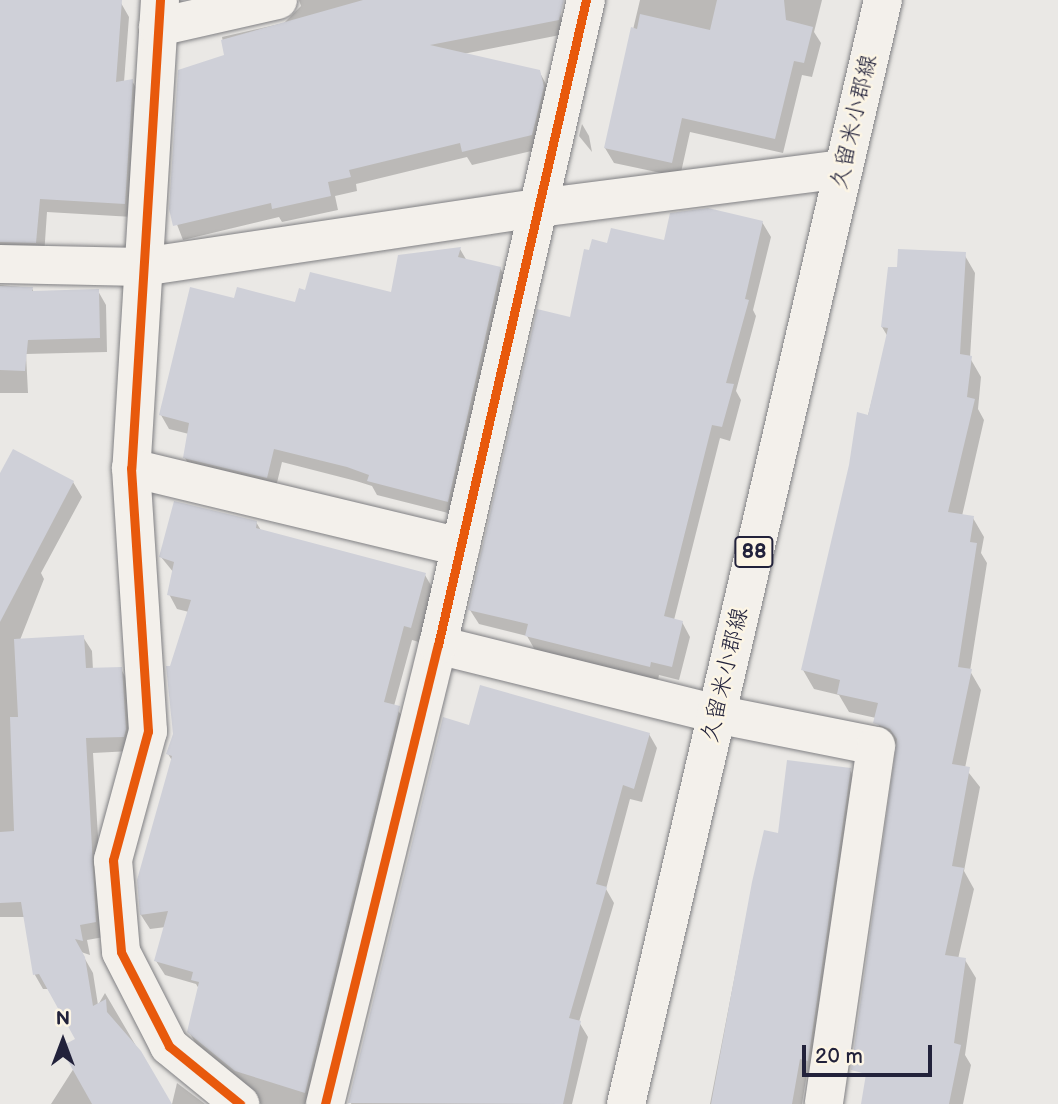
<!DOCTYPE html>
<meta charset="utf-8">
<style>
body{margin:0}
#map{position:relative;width:1058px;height:1104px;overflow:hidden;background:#eae8e5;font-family:"Balsamiq Sans","Klee One",sans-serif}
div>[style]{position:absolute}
.shadow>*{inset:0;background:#0003}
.building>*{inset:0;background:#cfd0d8}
.roads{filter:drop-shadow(0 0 2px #808083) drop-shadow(0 0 2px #808083)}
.minor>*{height:38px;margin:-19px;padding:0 19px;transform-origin:19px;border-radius:19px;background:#f3f0eb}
.major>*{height:38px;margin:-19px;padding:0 19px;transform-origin:19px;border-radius:19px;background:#f3f0eb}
.cycleway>*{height:9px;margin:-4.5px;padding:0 4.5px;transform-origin:4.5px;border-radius:4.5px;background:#e8590c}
span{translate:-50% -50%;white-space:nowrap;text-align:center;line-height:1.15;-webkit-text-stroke:5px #fcf5e5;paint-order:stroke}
.shield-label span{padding:2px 5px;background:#fcf5e5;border:2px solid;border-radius:5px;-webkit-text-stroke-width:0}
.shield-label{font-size:21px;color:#22223b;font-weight:700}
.street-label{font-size:23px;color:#22223b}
.north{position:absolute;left:28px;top:1006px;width:70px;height:70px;-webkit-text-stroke:5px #fcf5e5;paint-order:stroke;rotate:0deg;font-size:19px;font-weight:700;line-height:28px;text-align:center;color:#22223b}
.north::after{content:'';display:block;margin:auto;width:24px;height:32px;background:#22223b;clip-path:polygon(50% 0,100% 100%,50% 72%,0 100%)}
.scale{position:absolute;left:802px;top:1045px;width:130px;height:32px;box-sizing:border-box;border:4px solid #22223b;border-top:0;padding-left:9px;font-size:21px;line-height:24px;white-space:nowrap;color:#22223b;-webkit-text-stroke:5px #fcf5e5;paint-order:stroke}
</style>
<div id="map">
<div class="shadow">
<i style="clip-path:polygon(0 0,121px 3px,129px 17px,124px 82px,132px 81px,140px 94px,133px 217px,47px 212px,44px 256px,0 258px)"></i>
<i style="clip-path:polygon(299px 0,557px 0,565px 34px,463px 54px,539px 71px,547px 86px,540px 149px,472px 165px,467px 157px,356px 184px,357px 191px,335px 196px,338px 210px,282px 222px,279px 217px,183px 240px,171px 209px,226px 57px,222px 37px,284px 23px,301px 6px)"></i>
<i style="clip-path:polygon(640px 0,822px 0,814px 32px,821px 43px,812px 77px,802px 75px,783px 153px,690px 132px,680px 177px,614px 163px,605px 148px)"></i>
<i style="clip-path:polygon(582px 124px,589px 136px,592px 152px,579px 136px)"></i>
<i style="clip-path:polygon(762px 222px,771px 237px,753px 310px,756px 316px,736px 391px,741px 400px,730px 441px,720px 438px,674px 620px,682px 622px,690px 637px,679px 680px,659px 675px,658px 680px,535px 650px,527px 636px,479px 624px,470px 610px,571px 319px,608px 245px,665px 242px)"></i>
<i style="clip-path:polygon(460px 249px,467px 261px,500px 268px,508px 282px,456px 515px,377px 495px,372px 486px,356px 481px,282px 462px,275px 491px,193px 472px,185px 458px,189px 434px,169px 429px,161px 415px,236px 300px,297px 304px,392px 294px)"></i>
<i style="clip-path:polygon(964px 254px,975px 273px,970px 358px,981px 377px,978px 409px,984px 420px,962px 516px,973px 518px,984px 537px,981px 553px,987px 563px,970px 671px,981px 690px,965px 768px,980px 787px,964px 871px,974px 889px,958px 959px,965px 960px,976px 978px,965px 1055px,971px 1065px,963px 1104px,872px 1104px,897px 746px,885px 742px,876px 718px,849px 712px,839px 695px,814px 689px,803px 670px,888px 337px,882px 327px)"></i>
<i style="clip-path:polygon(0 285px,32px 288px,34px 293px,98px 291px,106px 305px,107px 352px,26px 354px,28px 393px,0 393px)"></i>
<i style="clip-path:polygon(0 477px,73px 482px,82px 497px,41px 573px,44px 579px,20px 640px,83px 637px,92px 651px,93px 670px,121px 669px,129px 684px,131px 751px,93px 753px,104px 937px,87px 940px,90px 955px,81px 952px,93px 973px,98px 1005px,105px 993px,170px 1104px,51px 1104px,74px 1068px,77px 1040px,48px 989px,43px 989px,35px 975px,25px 917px,0 917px)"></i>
<i style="clip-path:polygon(256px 522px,262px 532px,425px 575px,433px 589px,419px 642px,412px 640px,394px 706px,408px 723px,314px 1104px,261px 1104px,198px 1047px,189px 1032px,199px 989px,196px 984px,165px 975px,156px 961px,166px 927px,150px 929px,141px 915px,138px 880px,173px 762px,168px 754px,174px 734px,171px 668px,189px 612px,177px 609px,169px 594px,174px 573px,161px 557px)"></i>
<i style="clip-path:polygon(471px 727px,649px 734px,657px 748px,642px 802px,630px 799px,606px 889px,614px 903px,579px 1022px,588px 1037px,572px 1104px,351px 1104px)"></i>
<i style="clip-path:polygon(850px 770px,858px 785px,816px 1075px,807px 1073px,802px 1104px,710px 1104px,753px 882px,779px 836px)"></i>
<i style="clip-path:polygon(177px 1083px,205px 1104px,172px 1104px)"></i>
</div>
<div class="building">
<i style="clip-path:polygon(0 0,122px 0,116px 82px,133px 79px,125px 204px,40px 199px,36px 243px,0 242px)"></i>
<i style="clip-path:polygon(363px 0,564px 0,559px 20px,430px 45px,540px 70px,544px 87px,532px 135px,462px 152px,460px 143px,349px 170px,351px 177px,328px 182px,331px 196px,272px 209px,271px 203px,173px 226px,169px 209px,178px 70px,224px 55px,221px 40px)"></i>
<i style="clip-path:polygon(717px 0,784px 0,786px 20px,813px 27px,804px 63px,794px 61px,775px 139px,682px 118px,672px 163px,604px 148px,631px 27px,637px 29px,640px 14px,710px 30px)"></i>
<i style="clip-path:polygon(708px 208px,763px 221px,745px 299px,749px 300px,726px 383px,734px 384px,722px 427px,712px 425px,664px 616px,683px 621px,672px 667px,651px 662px,650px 667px,525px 636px,528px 624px,468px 610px,537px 309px,570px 317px,584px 249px,589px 250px,592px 239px,607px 243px,611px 228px,664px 240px,670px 213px)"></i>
<i style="clip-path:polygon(461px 247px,458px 257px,501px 267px,448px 502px,367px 481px,369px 475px,347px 467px,274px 449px,267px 478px,183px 458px,189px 423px,159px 415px,190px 287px,234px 298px,237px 287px,295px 302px,299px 288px,305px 290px,310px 272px,391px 292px,398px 255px)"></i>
<i style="clip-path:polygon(898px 249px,966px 252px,960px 354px,972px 356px,967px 397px,975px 399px,948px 512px,974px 516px,970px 542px,977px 543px,958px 667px,972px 669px,952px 764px,970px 767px,952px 866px,964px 868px,945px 955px,966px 958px,954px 1043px,961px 1045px,949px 1104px,861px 1104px,866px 1074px,851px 1070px,897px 739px,890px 729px,873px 723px,878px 703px,837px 694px,840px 680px,801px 670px,849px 465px,857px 412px,868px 415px,888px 328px,881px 327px,888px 267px,897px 267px)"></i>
<i style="clip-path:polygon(0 286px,33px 287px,32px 291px,99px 289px,100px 338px,28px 340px,25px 371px,0 370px)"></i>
<i style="clip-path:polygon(13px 449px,74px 481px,0 622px,0 473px)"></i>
<i style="clip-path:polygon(174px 501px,257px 521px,256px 528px,426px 573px,411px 628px,404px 626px,384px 702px,400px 706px,305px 1093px,235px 1071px,187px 1032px,199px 982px,191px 980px,193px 972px,154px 961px,168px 911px,140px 915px,137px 880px,172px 756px,166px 754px,173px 734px,166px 666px,170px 666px,191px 600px,167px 595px,174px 562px,159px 557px)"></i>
<i style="clip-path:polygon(84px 635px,86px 668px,122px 667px,126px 729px,124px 737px,86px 738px,96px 922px,80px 925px,83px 941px,75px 939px,85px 957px,93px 1006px,106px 999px,107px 1012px,141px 1051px,172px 1104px,92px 1104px,60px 1047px,75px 1039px,39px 974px,33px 975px,21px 902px,0 903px,0 832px,14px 831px,10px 717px,18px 717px,14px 639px)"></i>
<i style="clip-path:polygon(480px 685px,650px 733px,634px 789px,623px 785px,596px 884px,607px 887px,569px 1018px,581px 1021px,563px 1104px,348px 1103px,443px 717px,469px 725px)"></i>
<i style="clip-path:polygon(787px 760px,851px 768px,808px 1061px,800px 1059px,792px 1104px,711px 1104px,752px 882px,764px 830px,778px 833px)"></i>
</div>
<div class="roads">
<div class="minor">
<i style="left:160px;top:0;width:469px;rotate:93.5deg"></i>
<i style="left:131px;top:468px;width:264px;rotate:86.3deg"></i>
<i style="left:148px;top:731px;width:134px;rotate:105.2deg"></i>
<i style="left:113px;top:860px;width:92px;rotate:85deg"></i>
<i style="left:121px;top:952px;width:106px;rotate:62.9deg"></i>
<i style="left:169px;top:1046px;width:92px;rotate:39.2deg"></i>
<i style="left:158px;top:27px;width:123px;rotate:-12.7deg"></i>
<i style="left:0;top:264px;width:142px;rotate:1.2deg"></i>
<i style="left:142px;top:267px;width:401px;rotate:-8.5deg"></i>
<i style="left:539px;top:208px;width:306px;rotate:-7.3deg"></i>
<i style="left:131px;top:468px;width:339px;rotate:13.5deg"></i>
<i style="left:438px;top:645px;width:286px;rotate:13.9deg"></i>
<i style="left:716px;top:714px;width:163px;rotate:11.3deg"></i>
<i style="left:876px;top:746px;width:362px;rotate:98.3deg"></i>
<i style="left:325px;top:1104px;width:473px;rotate:-76.2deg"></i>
<i style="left:438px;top:645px;width:662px;rotate:-77.08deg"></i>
</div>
<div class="major">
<i style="left:626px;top:1104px;width:1134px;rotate:-76.9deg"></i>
</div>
</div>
<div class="cycleway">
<i style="left:160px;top:0;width:469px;rotate:93.5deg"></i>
<i style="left:131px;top:468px;width:264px;rotate:86.3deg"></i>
<i style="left:148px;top:731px;width:134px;rotate:105.2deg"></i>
<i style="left:113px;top:860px;width:92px;rotate:85deg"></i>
<i style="left:121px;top:952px;width:106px;rotate:62.9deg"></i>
<i style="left:169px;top:1046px;width:92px;rotate:39.2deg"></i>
<i style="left:325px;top:1104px;width:473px;rotate:-76.2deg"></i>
<i style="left:438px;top:645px;width:662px;rotate:-77.08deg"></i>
</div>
<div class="shield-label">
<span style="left:754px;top:552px">88</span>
</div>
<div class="street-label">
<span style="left:854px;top:122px;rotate:-77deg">久留米小郡線</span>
<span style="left:725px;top:675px;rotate:-77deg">久留米小郡線</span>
</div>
<div class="north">N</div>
<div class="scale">20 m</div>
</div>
